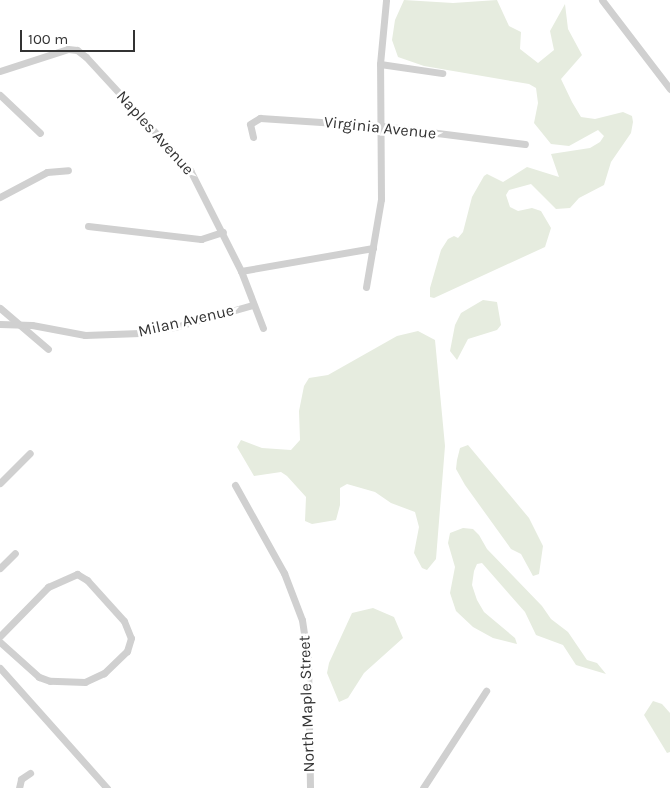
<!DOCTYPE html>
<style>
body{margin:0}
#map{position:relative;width:670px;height:788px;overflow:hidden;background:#fff;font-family:Karla,sans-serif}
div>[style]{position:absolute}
.green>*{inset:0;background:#e6ecdf}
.minor>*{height:7px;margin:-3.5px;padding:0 3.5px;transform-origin:3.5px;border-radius:3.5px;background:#d0d0d0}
span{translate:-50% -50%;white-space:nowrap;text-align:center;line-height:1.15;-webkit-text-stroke:5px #fff;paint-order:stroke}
.street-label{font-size:16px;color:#333}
.scale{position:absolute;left:20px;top:30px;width:115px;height:22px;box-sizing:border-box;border:2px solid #333;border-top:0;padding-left:6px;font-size:15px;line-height:18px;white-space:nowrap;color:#333;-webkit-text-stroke:4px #fff;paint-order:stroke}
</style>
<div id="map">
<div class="green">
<i style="clip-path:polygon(404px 0,453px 3px,497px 0,509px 26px,521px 32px,520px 49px,538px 63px,554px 50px,550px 31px,565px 4px,568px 29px,582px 55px,561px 79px,572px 102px,581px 117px,595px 119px,623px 112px,632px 116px,633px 122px,631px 133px,611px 162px,604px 185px,579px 198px,570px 208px,556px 209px,531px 184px,509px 190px,506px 195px,510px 207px,518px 211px,532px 208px,541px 211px,551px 228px,545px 247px,434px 298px,430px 297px,430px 288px,441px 250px,448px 239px,454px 236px,458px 238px,463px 232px,472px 197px,484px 176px,487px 174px,503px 182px,527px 167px,559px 177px,551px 154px,590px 148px,600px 142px,604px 136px,598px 130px,569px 146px,551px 144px,534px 123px,538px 103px,536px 88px,529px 84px,424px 66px,398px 57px,392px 40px,395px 20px)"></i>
<i style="clip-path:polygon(483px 300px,497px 302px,501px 325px,497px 330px,468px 339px,457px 360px,450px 351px,455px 325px,461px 313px)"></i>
<i style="clip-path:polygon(418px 331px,435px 340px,445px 446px,436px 559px,427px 570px,422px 568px,414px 553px,419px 527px,415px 512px,391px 503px,375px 492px,347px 484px,340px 488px,340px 505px,336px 520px,312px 524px,305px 521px,306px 497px,287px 476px,281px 472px,254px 476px,237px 447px,241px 440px,262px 448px,291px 450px,300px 440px,299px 411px,304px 386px,309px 378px,328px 375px,397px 336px)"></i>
<i style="clip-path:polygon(468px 445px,529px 518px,543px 546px,539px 574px,533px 576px,521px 554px,511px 549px,465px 485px,456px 469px,457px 460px,460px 448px)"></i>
<i style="clip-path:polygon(463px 528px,473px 529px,479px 535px,487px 549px,542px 606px,551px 619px,568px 632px,587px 660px,597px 663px,606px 674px,576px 665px,563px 645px,536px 635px,525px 612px,482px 563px,477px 564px,474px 571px,472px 585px,477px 600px,484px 612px,515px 638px,517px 644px,493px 638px,473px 627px,456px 611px,450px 593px,455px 567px,448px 543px,450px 533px)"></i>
<i style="clip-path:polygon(373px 608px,394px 617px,403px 638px,364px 673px,348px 698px,339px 702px,327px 673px,329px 663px,352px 613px)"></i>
<i style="clip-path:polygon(653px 701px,662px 704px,670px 713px,670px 752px,667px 753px,644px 715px)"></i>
</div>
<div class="minor">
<i style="left:602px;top:0;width:112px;rotate:52.6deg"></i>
<i style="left:380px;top:64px;width:63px;rotate:8.3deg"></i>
<i style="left:0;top:71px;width:71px;rotate:-17.9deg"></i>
<i style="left:68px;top:49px;width:9px;rotate:6deg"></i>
<i style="left:77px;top:50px;width:11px;rotate:38deg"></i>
<i style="left:86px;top:57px;width:154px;rotate:47.4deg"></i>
<i style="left:190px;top:170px;width:113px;rotate:63.2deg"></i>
<i style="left:241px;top:271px;width:61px;rotate:68.9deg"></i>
<i style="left:0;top:95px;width:55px;rotate:43.5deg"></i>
<i style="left:253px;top:137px;width:13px;rotate:-103deg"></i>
<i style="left:250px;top:124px;width:12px;rotate:-31deg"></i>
<i style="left:260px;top:118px;width:122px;rotate:3.8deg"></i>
<i style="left:382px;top:126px;width:144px;rotate:7.2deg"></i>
<i style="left:0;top:197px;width:53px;rotate:-28deg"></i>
<i style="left:47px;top:172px;width:21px;rotate:-5deg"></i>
<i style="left:88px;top:226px;width:114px;rotate:6.6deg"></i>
<i style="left:201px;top:239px;width:23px;rotate:-18deg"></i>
<i style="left:241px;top:271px;width:134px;rotate:-9.9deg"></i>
<i style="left:366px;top:287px;width:89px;rotate:-80.3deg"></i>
<i style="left:381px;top:199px;width:135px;rotate:-90.4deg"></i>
<i style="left:380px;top:64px;width:64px;rotate:-84.6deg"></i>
<i style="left:0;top:308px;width:63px;rotate:40.5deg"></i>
<i style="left:0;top:324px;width:32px;rotate:2deg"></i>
<i style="left:32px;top:325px;width:54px;rotate:10.7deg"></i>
<i style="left:85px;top:335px;width:55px;rotate:-2.1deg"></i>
<i style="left:140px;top:333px;width:36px;rotate:-10deg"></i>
<i style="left:175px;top:327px;width:81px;rotate:-15.8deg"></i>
<i style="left:0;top:483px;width:42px;rotate:-45deg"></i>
<i style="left:235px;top:485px;width:101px;rotate:60.9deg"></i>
<i style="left:284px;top:573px;width:50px;rotate:69deg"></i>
<i style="left:302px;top:620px;width:40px;rotate:81.5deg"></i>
<i style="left:308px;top:660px;width:128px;rotate:89.1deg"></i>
<i style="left:0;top:568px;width:21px;rotate:-45deg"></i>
<i style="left:0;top:636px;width:69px;rotate:-45.6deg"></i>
<i style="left:48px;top:587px;width:32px;rotate:-24deg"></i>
<i style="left:77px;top:574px;width:12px;rotate:31deg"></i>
<i style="left:87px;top:580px;width:55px;rotate:47.9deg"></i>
<i style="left:124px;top:621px;width:18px;rotate:68deg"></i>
<i style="left:131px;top:638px;width:14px;rotate:107deg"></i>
<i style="left:127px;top:651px;width:32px;rotate:136deg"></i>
<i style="left:104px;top:673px;width:21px;rotate:155deg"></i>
<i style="left:85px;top:682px;width:35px;rotate:-178deg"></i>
<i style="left:50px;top:681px;width:12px;rotate:-160deg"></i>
<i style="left:39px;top:677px;width:52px;rotate:-138.1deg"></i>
<i style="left:0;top:668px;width:161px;rotate:48.3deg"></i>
<i style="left:19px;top:788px;width:9px;rotate:-77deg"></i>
<i style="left:21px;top:779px;width:11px;rotate:-34deg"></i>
<i style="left:423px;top:788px;width:116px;rotate:-57deg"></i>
</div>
<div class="street-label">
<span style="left:380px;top:128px;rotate:6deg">Virginia Avenue</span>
<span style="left:155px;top:133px;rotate:48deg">Naples Avenue</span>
<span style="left:186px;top:321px;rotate:-13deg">Milan Avenue</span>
<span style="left:307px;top:704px;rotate:-92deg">North Maple Street</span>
</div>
<div class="scale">100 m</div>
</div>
